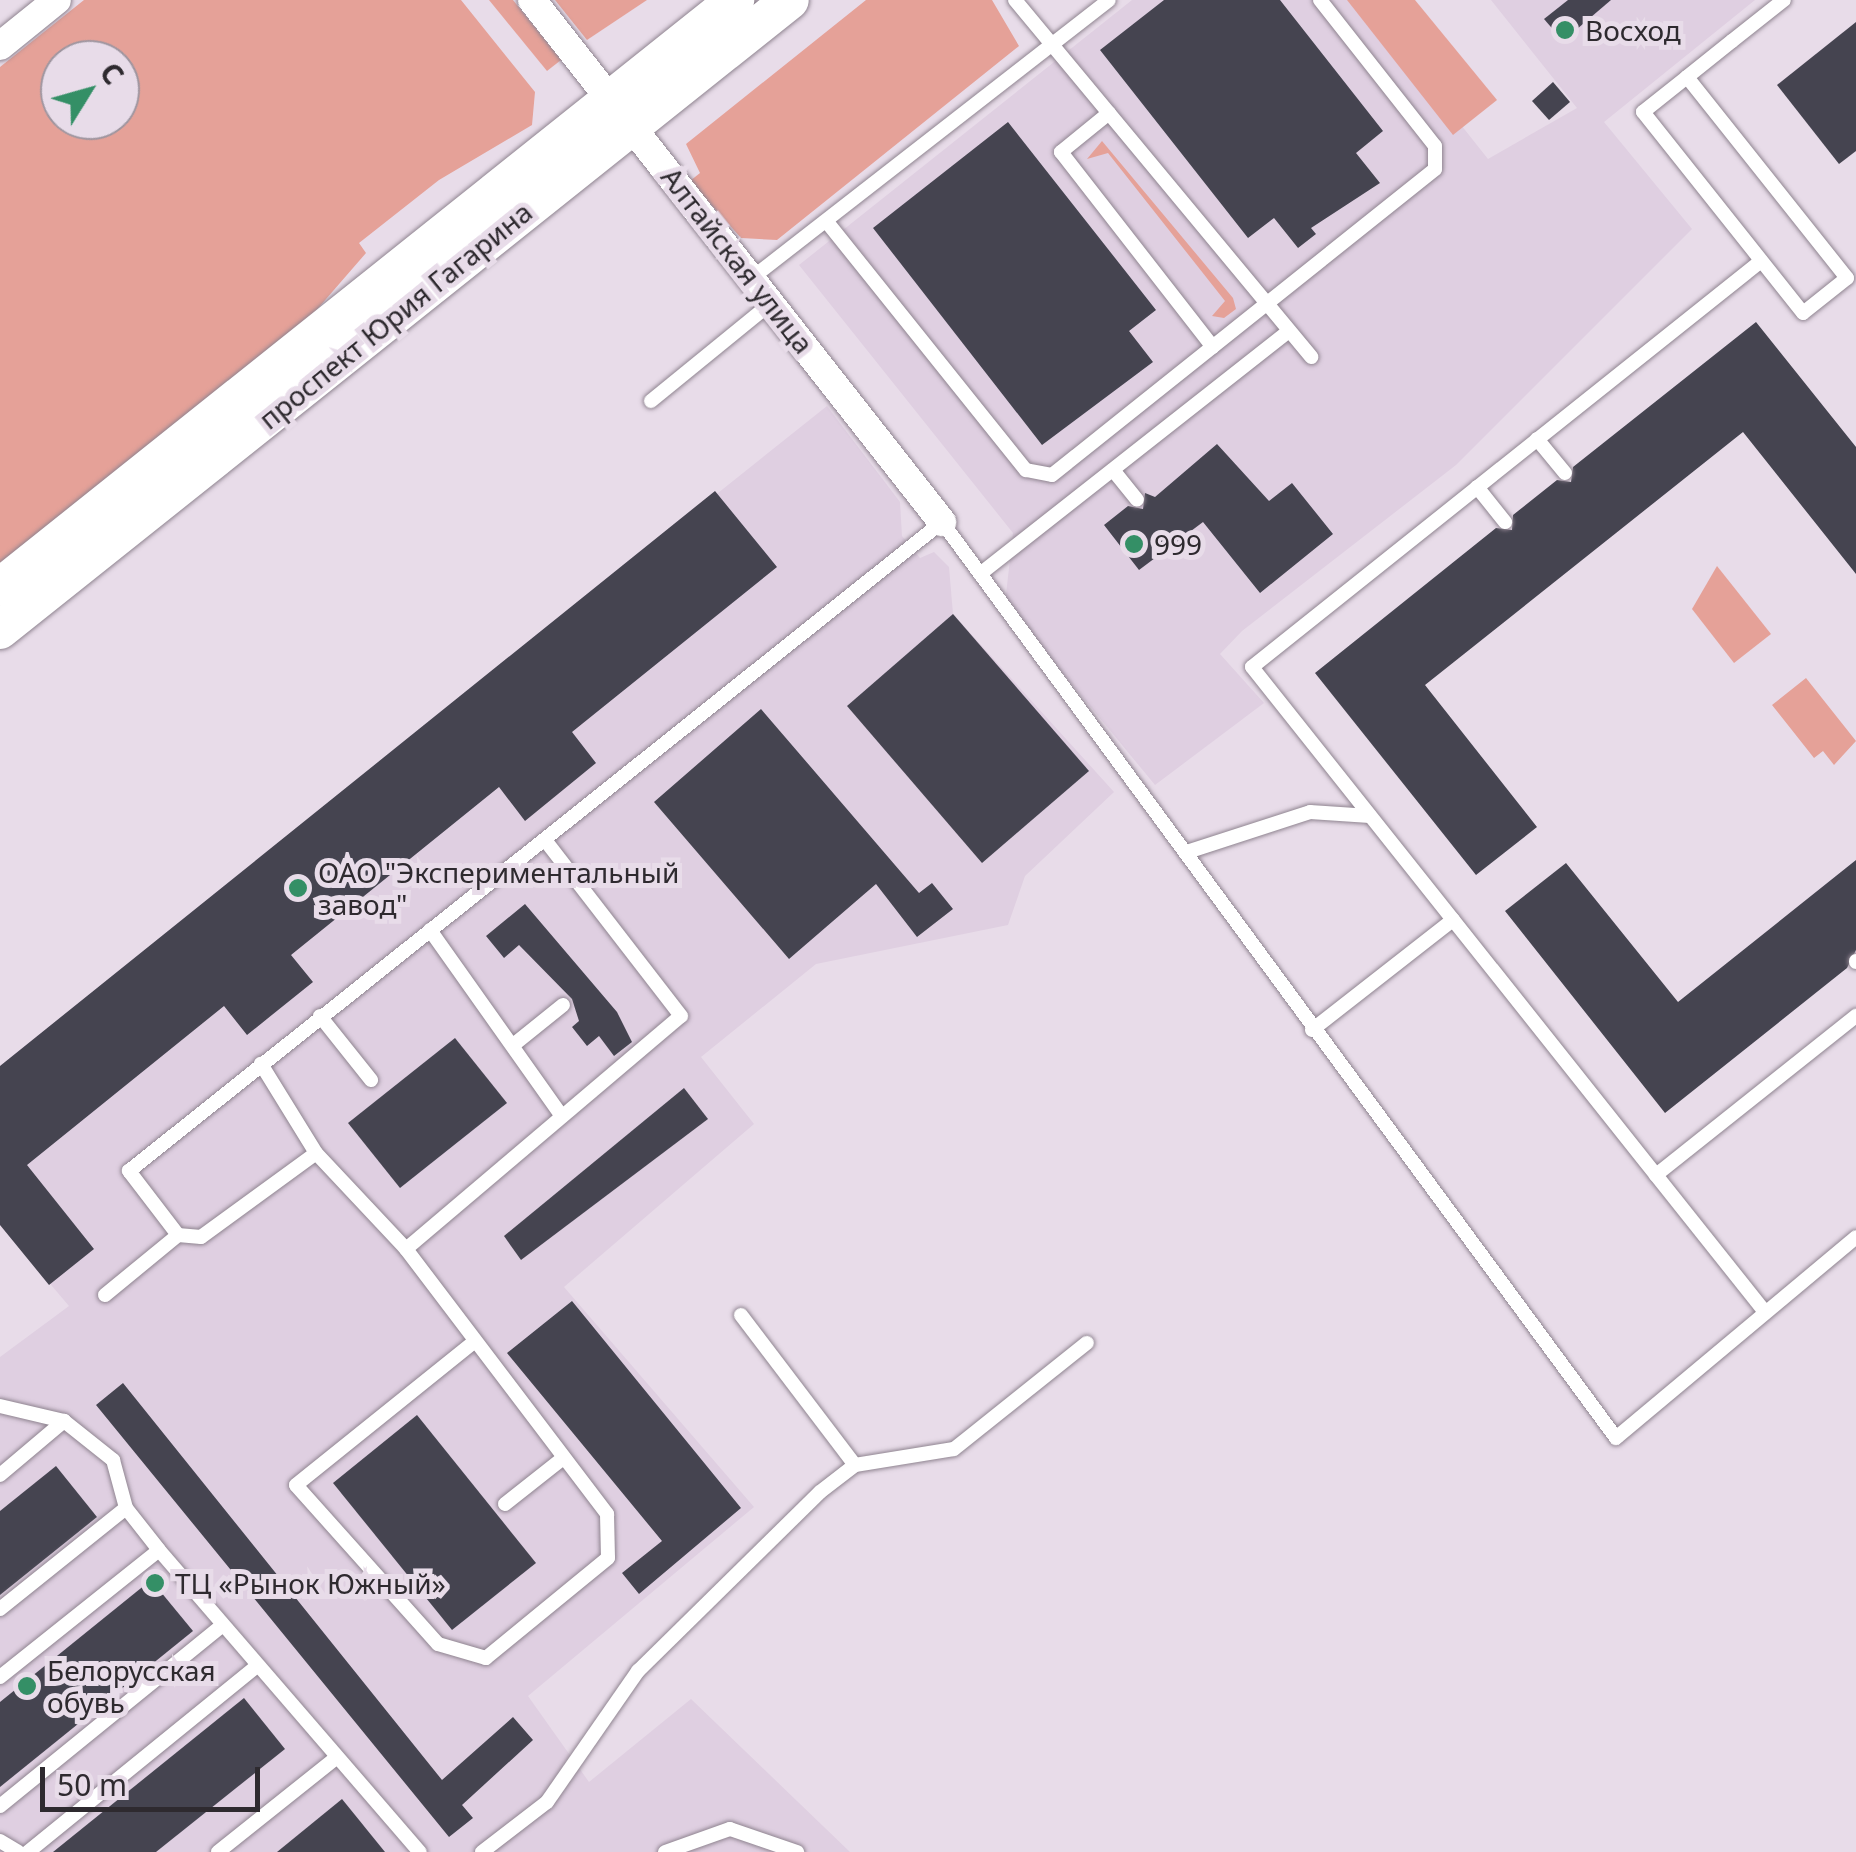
<!DOCTYPE html>
<meta charset="utf-8">
<style>
body{margin:0}
#map{position:relative;width:1856px;height:1852px;overflow:hidden;background:#e8dce9;font-family:"Noto Sans",sans-serif}
div>[style]{position:absolute}
.built>*{inset:0;background:#dfcfe1}
.green>*{inset:0;background:#e5a198}
.building>*{inset:0;background:#454450}
.roads{filter:drop-shadow(0 0 2px #8f8490) drop-shadow(0 0 2px #8f8490)}
.lane>*{height:14px;margin:-7px;padding:0 7px;transform-origin:7px;border-radius:7px;background:#fff}
.street>*{height:28px;margin:-14px;padding:0 14px;transform-origin:14px;border-radius:14px;background:#fff}
.secondary>*{height:38px;margin:-19px;padding:0 19px;transform-origin:19px;border-radius:19px;background:#fff}
.dots>*{width:28px;height:28px;translate:-50% -50%;box-sizing:border-box;border:5px solid #e8dce9;border-radius:50%}
span{translate:-50% -50%;white-space:nowrap;text-align:center;line-height:1.15;-webkit-text-stroke:10px #e8dce9;paint-order:stroke}
.poi-label{font-size:28px;color:#2e2a2f}
.left{translate:0 -50%;text-align:left}
.street-label{font-size:28px;color:#2e2a2f}
.north{position:absolute;left:40px;top:40px;width:100px;height:100px;box-sizing:border-box;background:#e8dce9;border:2px solid #9e959f;border-radius:50%;rotate:53deg;font-size:28px;font-weight:700;line-height:40px;text-align:center;color:#2e2a2f}
.north::after{content:'';display:block;margin:auto;width:35px;height:45px;background:#348f66;clip-path:polygon(50% 0,100% 100%,50% 72%,0 100%)}
.scale{position:absolute;left:40px;top:1767px;width:220px;height:45px;box-sizing:border-box;border:5px solid #2e2a2f;border-top:0;padding-left:12px;font-size:30px;line-height:35px;white-space:nowrap;color:#2e2a2f;-webkit-text-stroke:8px #e8dce9;paint-order:stroke}
</style>
<div id="map">
<div class="built">
<i style="clip-path:polygon(1132px 0,1362px 0,1488px 159px,1577px 108px,1491px 0,1755px 0,1604px 122px,1692px 229px,1456px 465px,1242px 631px,1220px 654px,1264px 703px,1155px 785px,1005px 603px,1013px 533px,799px 265px)"></i>
<i style="clip-path:polygon(827px 406px,900px 502px,902px 536px,920px 558px,934px 552px,949px 567px,953px 614px,1114px 792px,1025px 876px,1008px 925px,816px 964px,701px 1057px,754px 1124px,564px 1287px,754px 1507px,528px 1696px,589px 1782px,691px 1699px,850px 1852px,0 1852px,0 1357px,69px 1306px,0 1225px,0 1066px)"></i>
</div>
<div class="green">
<i style="clip-path:polygon(evenodd,84px 0,461px 0,535px 92px,532px 125px,439px 180px,359px 243px,366px 253px,307px 321px,0 565px,0 67px,84px 0,60px 60px,120px 60px,120px 120px,60px 120px,60px 60px)"></i>
<i style="clip-path:polygon(489px 0,513px 0,561px 60px,547px 71px)"></i>
<i style="clip-path:polygon(555px 0,647px 0,587px 40px)"></i>
<i style="clip-path:polygon(866px 0,992px 0,1019px 46px,777px 240px,741px 238px,690px 181px,700px 173px,686px 144px)"></i>
<i style="clip-path:polygon(1347px 0,1415px 0,1497px 100px,1453px 135px)"></i>
<i style="clip-path:polygon(1102px 141px,1233px 298px,1236px 309px,1224px 318px,1212px 316px,1225px 301px,1108px 153px,1087px 159px)"></i>
<i style="clip-path:polygon(1717px 566px,1771px 634px,1734px 663px,1692px 609px)"></i>
<i style="clip-path:polygon(1806px 678px,1856px 741px,1834px 765px,1823px 751px,1814px 758px,1772px 705px)"></i>
</div>
<div class="building">
<i style="clip-path:polygon(1164px 0,1280px 0,1383px 131px,1356px 153px,1380px 183px,1311px 228px,1316px 234px,1298px 248px,1274px 218px,1248px 238px,1100px 50px)"></i>
<i style="clip-path:polygon(1568px 0,1611px 0,1563px 41px,1544px 19px)"></i>
<i style="clip-path:polygon(1856px 22px,1856px 151px,1839px 164px,1777px 85px)"></i>
<i style="clip-path:polygon(1553px 82px,1570px 102px,1549px 120px,1532px 101px)"></i>
<i style="clip-path:polygon(1008px 122px,1156px 310px,1129px 331px,1153px 362px,1042px 445px,873px 228px)"></i>
<i style="clip-path:polygon(1756px 322px,1856px 447px,1856px 574px,1743px 432px,1425px 685px,1537px 827px,1476px 875px,1315px 673px,1496px 528px,1512px 530px,1513px 515px,1557px 480px,1571px 482px,1573px 467px)"></i>
<i style="clip-path:polygon(1217px 444px,1269px 501px,1292px 483px,1333px 534px,1260px 593px,1203px 522px,1139px 570px,1104px 525px,1128px 506px,1143px 509px,1145px 493px,1155px 497px)"></i>
<i style="clip-path:polygon(715px 491px,777px 567px,572px 732px,596px 763px,525px 821px,499px 787px,291px 955px,313px 982px,247px 1035px,224px 1006px,27px 1165px,94px 1249px,49px 1285px,0 1225px,0 1066px)"></i>
<i style="clip-path:polygon(953px 614px,1089px 771px,982px 863px,847px 706px)"></i>
<i style="clip-path:polygon(761px 709px,919px 893px,932px 883px,953px 909px,917px 937px,876px 884px,789px 959px,654px 802px)"></i>
<i style="clip-path:polygon(1856px 860px,1856px 950px,1847px 968px,1665px 1113px,1505px 911px,1566px 863px,1678px 1002px)"></i>
<i style="clip-path:polygon(525px 904px,617px 1012px,632px 1042px,614px 1056px,599px 1036px,587px 1046px,572px 1027px,579px 1021px,572px 999px,519px 945px,504px 958px,486px 936px)"></i>
<i style="clip-path:polygon(455px 1038px,507px 1103px,400px 1188px,348px 1123px)"></i>
<i style="clip-path:polygon(684px 1088px,708px 1119px,521px 1260px,504px 1236px)"></i>
<i style="clip-path:polygon(572px 1301px,741px 1508px,639px 1594px,622px 1573px,662px 1541px,507px 1353px)"></i>
<i style="clip-path:polygon(123px 1383px,442px 1780px,513px 1717px,533px 1740px,462px 1805px,473px 1818px,449px 1837px,96px 1405px)"></i>
<i style="clip-path:polygon(417px 1415px,536px 1563px,452px 1630px,333px 1483px)"></i>
<i style="clip-path:polygon(56px 1466px,97px 1517px,0 1595px,0 1511px)"></i>
<i style="clip-path:polygon(151px 1580px,193px 1631px,0 1787px,0 1702px)"></i>
<i style="clip-path:polygon(244px 1698px,285px 1749px,156px 1852px,53px 1852px)"></i>
<i style="clip-path:polygon(342px 1799px,385px 1852px,277px 1852px)"></i>
</div>
<div class="roads">
<div class="lane">
<i style="left:1015px;top:0;width:464px;rotate:50.3deg"></i>
<i style="left:1687px;top:77px;width:257px;rotate:51.5deg"></i>
<i style="left:1847px;top:278px;width:56px;rotate:141.5deg"></i>
<i style="left:1803px;top:313px;width:257px;rotate:-128.5deg"></i>
<i style="left:1643px;top:112px;width:56px;rotate:-38.5deg"></i>
<i style="left:1687px;top:77px;width:58px;rotate:-38.7deg"></i>
<i style="left:1732px;top:41px;width:66px;rotate:-38.3deg"></i>
<i style="left:1109px;top:113px;width:62px;rotate:140.9deg"></i>
<i style="left:1061px;top:152px;width:247px;rotate:52.1deg"></i>
<i style="left:827px;top:222px;width:318px;rotate:51.3deg"></i>
<i style="left:1026px;top:470px;width:26px;rotate:11deg"></i>
<i style="left:1052px;top:475px;width:490px;rotate:-38.6deg"></i>
<i style="left:1435px;top:169px;width:23px;rotate:-90deg"></i>
<i style="left:1435px;top:146px;width:186px;rotate:-128.2deg"></i>
<i style="left:1761px;top:261px;width:651px;rotate:141.42deg"></i>
<i style="left:1252px;top:667px;width:649px;rotate:51.51deg"></i>
<i style="left:1656px;top:1175px;width:256px;rotate:-38.5deg"></i>
<i style="left:752px;top:278px;width:452px;rotate:-37.9deg"></i>
<i style="left:651px;top:401px;width:155px;rotate:-39.2deg"></i>
<i style="left:1537px;top:439px;width:44px;rotate:50.5deg"></i>
<i style="left:1113px;top:470px;width:38px;rotate:51deg"></i>
<i style="left:1477px;top:487px;width:45px;rotate:51.3deg"></i>
<i style="left:980px;top:574px;width:391px;rotate:-38.2deg"></i>
<i style="left:1190px;top:851px;width:126px;rotate:-18deg"></i>
<i style="left:1310px;top:812px;width:60px;rotate:3.8deg"></i>
<i style="left:430px;top:930px;width:227px;rotate:54.7deg"></i>
<i style="left:1856px;top:961px;width:1px;rotate:90deg"></i>
<i style="left:320px;top:1016px;width:82px;rotate:51.4deg"></i>
<i style="left:1312px;top:1030px;width:179px;rotate:-38deg"></i>
<i style="left:517px;top:1042px;width:59px;rotate:-38.8deg"></i>
<i style="left:316px;top:1153px;width:132px;rotate:46.8deg"></i>
<i style="left:406px;top:1249px;width:333px;rotate:52.8deg"></i>
<i style="left:607px;top:1514px;width:44px;rotate:88.7deg"></i>
<i style="left:608px;top:1558px;width:158px;rotate:140.7deg"></i>
<i style="left:486px;top:1658px;width:50px;rotate:-163.7deg"></i>
<i style="left:438px;top:1644px;width:213px;rotate:-131.8deg"></i>
<i style="left:296px;top:1485px;width:228px;rotate:-38.8deg"></i>
<i style="left:1656px;top:1175px;width:174px;rotate:51.5deg"></i>
<i style="left:178px;top:1235px;width:23px;rotate:5deg"></i>
<i style="left:201px;top:1237px;width:142px;rotate:-36.1deg"></i>
<i style="left:316px;top:1153px;width:105px;rotate:-121.7deg"></i>
<i style="left:406px;top:1249px;width:360px;rotate:-40.3deg"></i>
<i style="left:681px;top:1016px;width:222px;rotate:-127.7deg"></i>
<i style="left:105px;top:1295px;width:94px;rotate:-39.4deg"></i>
<i style="left:178px;top:1235px;width:81px;rotate:-127.4deg"></i>
<i style="left:129px;top:1171px;width:1040px;rotate:-38.6deg"></i>
<i style="left:942px;top:522px;width:1137px;rotate:53.65deg"></i>
<i style="left:1616px;top:1438px;width:313px;rotate:-39.9deg"></i>
<i style="left:741px;top:1315px;width:188px;rotate:52.8deg"></i>
<i style="left:0;top:1406px;width:66px;rotate:13.2deg"></i>
<i style="left:64px;top:1421px;width:63px;rotate:38.5deg"></i>
<i style="left:113px;top:1460px;width:50px;rotate:74.8deg"></i>
<i style="left:126px;top:1508px;width:53px;rotate:51.8deg"></i>
<i style="left:159px;top:1550px;width:399px;rotate:49.2deg"></i>
<i style="left:0;top:1475px;width:84px;rotate:-40.2deg"></i>
<i style="left:505px;top:1504px;width:73px;rotate:-38.3deg"></i>
<i style="left:0;top:1609px;width:161px;rotate:-38.7deg"></i>
<i style="left:0;top:1677px;width:203px;rotate:-38.6deg"></i>
<i style="left:0;top:1806px;width:287px;rotate:-39.1deg"></i>
<i style="left:0;top:1841px;width:21px;rotate:31deg"></i>
<i style="left:28px;top:1852px;width:294px;rotate:-39.1deg"></i>
<i style="left:218px;top:1852px;width:146px;rotate:-38.6deg"></i>
<i style="left:482px;top:1852px;width:82px;rotate:-37.6deg"></i>
<i style="left:547px;top:1802px;width:160px;rotate:-55.2deg"></i>
<i style="left:638px;top:1671px;width:255px;rotate:-44.5deg"></i>
<i style="left:820px;top:1492px;width:44px;rotate:-37.6deg"></i>
<i style="left:855px;top:1465px;width:100px;rotate:-9.2deg"></i>
<i style="left:954px;top:1449px;width:170px;rotate:-38.6deg"></i>
<i style="left:665px;top:1852px;width:69px;rotate:-19.5deg"></i>
<i style="left:730px;top:1829px;width:71px;rotate:18.9deg"></i>
</div>
<div class="street">
<i style="left:532px;top:0;width:664px;rotate:51.85deg"></i>
<i style="left:0;top:46px;width:73px;rotate:-38.9deg"></i>
</div>
<div class="secondary">
<i style="left:0;top:587px;width:941px;rotate:-38.61deg"></i>
<i style="left:0;top:630px;width:1010px;rotate:-38.57deg"></i>
</div>
</div>
<div class="dots">
<i style="left:1565px;top:30px;background:#348f66"></i>
<i style="left:1134px;top:544px;background:#348f66"></i>
<i style="left:298px;top:888px;background:#348f66"></i>
<i style="left:155px;top:1583px;background:#348f66"></i>
<i style="left:27px;top:1686px;background:#348f66"></i>
</div>
<div class="poi-label">
<span class="left" style="left:1585px;top:30px">Восход</span>
<span class="left" style="left:1154px;top:544px">999</span>
<span class="left" style="left:318px;top:888px">ОАО "Экспериментальный<br>завод"</span>
<span class="left" style="left:175px;top:1583px">ТЦ «Рынок Южный»</span>
<span class="left" style="left:47px;top:1686px">Белорусская<br>обувь</span>
</div>
<div class="street-label">
<span style="left:738px;top:260px;rotate:52deg">Алтайская улица</span>
<span style="left:395px;top:315px;rotate:-39deg">проспект Юрия Гагарина</span>
</div>
<div class="north">С</div>
<div class="scale">50 m</div>
</div>
